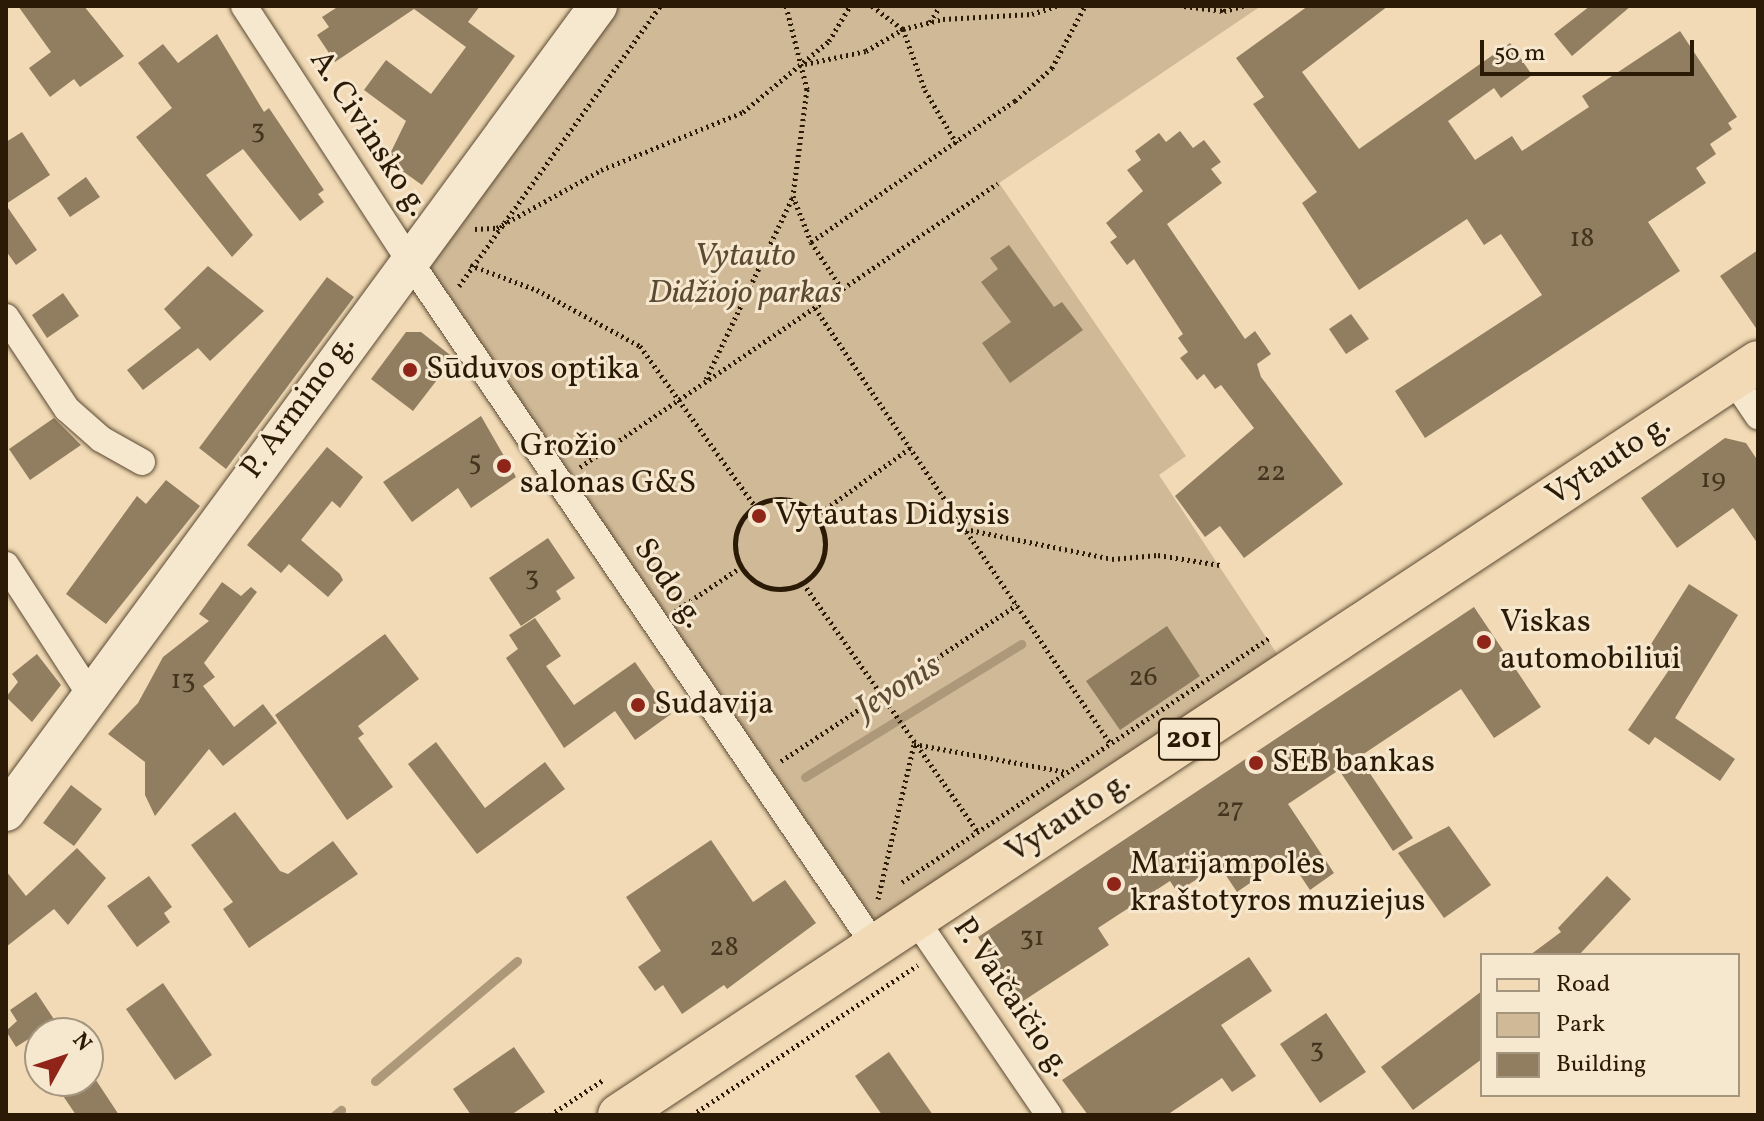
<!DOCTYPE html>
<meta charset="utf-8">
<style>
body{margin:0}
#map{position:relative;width:1764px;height:1121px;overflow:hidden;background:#f1dab5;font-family:Vollkorn,serif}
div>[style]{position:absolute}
.green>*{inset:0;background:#cfb997}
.stream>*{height:9px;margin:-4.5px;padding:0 4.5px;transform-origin:4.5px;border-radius:4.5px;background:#ad997a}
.building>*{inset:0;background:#917e61}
.path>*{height:5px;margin-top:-2.5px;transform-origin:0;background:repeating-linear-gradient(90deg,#2a1a06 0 2px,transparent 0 6px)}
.path>.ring{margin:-2.5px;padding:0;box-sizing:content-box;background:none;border:5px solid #2a1a06;border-radius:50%}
.roads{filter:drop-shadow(0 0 2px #5c4a32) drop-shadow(0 0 2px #5c4a32)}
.minor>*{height:26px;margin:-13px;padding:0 13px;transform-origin:13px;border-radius:13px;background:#f6e7cf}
.secondary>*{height:38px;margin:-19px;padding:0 19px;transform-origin:19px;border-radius:19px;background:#f6e7cf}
.primary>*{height:42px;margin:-21px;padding:0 21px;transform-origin:21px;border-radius:21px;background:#f1dab5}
.dots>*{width:22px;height:22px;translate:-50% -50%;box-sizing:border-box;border:4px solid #f6e7cf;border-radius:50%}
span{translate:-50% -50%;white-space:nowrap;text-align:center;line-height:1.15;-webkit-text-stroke:6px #f6e7cf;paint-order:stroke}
.number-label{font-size:28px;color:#44331d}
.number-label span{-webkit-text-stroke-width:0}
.shield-label span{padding:2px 6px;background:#f6e7cf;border:2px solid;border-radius:6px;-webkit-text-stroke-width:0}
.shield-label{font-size:30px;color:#2a1a06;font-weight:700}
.street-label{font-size:32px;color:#2a1a06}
.park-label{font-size:32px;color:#5c4a32;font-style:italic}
.poi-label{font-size:32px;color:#2a1a06}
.left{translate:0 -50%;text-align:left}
.water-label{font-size:34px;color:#5e4d34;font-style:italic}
.frame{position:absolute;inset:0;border:8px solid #2a1a06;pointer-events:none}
.legend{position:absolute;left:1480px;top:953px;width:260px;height:144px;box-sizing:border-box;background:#f6e7cf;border:2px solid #a4957f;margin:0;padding:10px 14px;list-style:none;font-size:24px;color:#2a1a06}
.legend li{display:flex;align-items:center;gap:16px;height:40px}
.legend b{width:40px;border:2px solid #a4957f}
.north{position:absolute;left:24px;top:1017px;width:80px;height:80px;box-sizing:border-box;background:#f6e7cf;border:2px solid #a4957f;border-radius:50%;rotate:50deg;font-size:22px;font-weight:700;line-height:32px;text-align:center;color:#2a1a06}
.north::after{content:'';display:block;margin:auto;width:28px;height:36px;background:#8f2418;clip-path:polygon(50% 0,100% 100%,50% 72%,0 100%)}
.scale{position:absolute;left:1480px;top:40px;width:214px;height:36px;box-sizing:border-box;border:4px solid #2a1a06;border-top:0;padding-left:10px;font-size:24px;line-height:28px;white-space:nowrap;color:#2a1a06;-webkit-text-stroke:6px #f6e7cf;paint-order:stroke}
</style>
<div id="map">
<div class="green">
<i style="clip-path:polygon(598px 6px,1261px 6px,999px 183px,1186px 456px,1159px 475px,1289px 672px,875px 946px,408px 259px)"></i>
</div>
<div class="stream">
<i style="left:805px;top:777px;width:254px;rotate:-31.6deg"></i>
<i style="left:375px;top:1081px;width:186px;rotate:-40.2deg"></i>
<i style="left:335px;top:1115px;width:8px;rotate:-40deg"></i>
</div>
<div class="building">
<i style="clip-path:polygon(18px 6px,84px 6px,124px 56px,80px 87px,74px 79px,50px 97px,29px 68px,51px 52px)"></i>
<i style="clip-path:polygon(339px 6px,480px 6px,468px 22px,515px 56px,422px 185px,387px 160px,406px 121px,364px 90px,386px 60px,431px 94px,466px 47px,414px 9px,335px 62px,317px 35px,329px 27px,322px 17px)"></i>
<i style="clip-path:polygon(1308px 6px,1388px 6px,1302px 72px,1359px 149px,1510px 43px,1532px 75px,1501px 98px,1494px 88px,1448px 121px,1475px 160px,1512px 136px,1522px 151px,1589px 107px,1582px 96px,1680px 31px,1737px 117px,1728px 123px,1732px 129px,1710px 144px,1716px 154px,1696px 168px,1706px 183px,1648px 222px,1680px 271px,1425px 438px,1395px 391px,1542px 295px,1501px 234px,1484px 245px,1467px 219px,1359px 290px,1302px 203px,1317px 192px,1253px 104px,1264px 97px,1236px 58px)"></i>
<i style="clip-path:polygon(1590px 6px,1631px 6px,1572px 56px,1554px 34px)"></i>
<i style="clip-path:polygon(217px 34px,264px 112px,269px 108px,324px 190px,318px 194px,324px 202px,300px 221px,243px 149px,206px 175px,253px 235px,232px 257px,136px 137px,172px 108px,138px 63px,163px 44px,178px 63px)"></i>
<i style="clip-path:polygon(1180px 131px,1193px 148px,1204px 140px,1221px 162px,1211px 169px,1222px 183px,1167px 224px,1245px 339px,1255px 331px,1271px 354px,1257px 364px,1261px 377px,1343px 484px,1244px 558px,1220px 526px,1205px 537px,1175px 496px,1254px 428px,1221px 385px,1215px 389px,1204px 374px,1197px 380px,1180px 358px,1188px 352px,1178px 338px,1183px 334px,1134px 259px,1127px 265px,1110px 242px,1117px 237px,1106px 223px,1143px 191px,1127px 170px,1141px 160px,1135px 151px,1159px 133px,1166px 142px)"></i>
<i style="clip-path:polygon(22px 132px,50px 175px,6px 204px,6px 142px)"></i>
<i style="clip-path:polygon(86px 177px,100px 197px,70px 217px,57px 198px)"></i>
<i style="clip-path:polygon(6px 205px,37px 250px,16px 265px,6px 251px)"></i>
<i style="clip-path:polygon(1009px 245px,1054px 307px,1062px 302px,1083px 330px,1010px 383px,982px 343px,1011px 322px,981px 282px,998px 269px,990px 258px)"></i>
<i style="clip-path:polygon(1758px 250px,1758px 331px,1720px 276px)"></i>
<i style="clip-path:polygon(208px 266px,264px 311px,210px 361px,198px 348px,143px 390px,127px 370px,181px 328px,164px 309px)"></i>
<i style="clip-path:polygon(327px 277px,354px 297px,226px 469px,199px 448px)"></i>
<i style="clip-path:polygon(63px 293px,79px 316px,47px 338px,32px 315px)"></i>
<i style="clip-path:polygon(1351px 314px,1369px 339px,1346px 354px,1329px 329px)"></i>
<i style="clip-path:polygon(406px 332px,421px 332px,454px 358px,413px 411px,371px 379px)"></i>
<i style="clip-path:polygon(481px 416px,516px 477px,471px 508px,458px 488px,412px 522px,383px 482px)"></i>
<i style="clip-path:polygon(54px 418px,81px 445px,30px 480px,9px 449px)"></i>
<i style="clip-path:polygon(1725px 438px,1746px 443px,1758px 461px,1758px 544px,1733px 508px,1677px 548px,1641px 498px)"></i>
<i style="clip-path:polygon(327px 447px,363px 477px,340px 508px,332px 501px,301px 540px,340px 574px,343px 580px,328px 597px,289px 564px,281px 573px,247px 545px)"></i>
<i style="clip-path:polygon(166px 480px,200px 506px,106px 624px,66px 594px,137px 496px,146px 504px)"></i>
<i style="clip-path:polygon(548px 538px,575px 578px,556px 591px,561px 599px,521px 626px,489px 578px)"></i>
<i style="clip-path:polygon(222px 582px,241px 596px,251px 587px,257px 592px,204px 663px,215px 677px,203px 686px,234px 727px,263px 704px,277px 723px,223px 766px,209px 749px,155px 816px,145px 795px,145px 762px,108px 734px,138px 703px,163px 657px,209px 621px,199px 614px)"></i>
<i style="clip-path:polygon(1689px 584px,1738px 615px,1675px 718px,1735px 759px,1720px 781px,1655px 737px,1649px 745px,1628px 730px,1671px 667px,1646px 652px)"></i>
<i style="clip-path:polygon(1474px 607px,1541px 707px,1494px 738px,1461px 689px,1359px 757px,1413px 838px,1393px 851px,1339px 770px,1288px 804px,1334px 873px,1310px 890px,1288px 857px,1237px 892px,1219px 865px,1177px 892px,1170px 881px,1098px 928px,1109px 945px,1020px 1003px,978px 937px)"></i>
<i style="clip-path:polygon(535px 618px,561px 656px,546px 666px,574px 705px,635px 662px,671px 714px,635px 740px,615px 711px,564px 748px,506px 658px,518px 649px,509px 635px)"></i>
<i style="clip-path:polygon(1167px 626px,1200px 676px,1120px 730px,1086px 681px)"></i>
<i style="clip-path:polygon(385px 634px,419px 679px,358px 726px,364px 734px,358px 738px,393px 787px,347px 820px,275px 715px)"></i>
<i style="clip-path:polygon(37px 654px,61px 685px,32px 722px,6px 697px,18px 682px,12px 674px)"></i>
<i style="clip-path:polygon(436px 742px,485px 808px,545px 762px,565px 789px,477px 854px,408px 764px)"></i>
<i style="clip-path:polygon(71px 785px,102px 809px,74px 846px,43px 823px)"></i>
<i style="clip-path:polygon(235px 812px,280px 871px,288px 874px,333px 841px,358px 874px,249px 948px,223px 909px,233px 902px,191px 845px)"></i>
<i style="clip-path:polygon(1449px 826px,1491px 885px,1444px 918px,1398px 853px)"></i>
<i style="clip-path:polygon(711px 840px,753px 902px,785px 880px,816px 923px,727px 989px,724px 985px,682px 1014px,663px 985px,655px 991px,638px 967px,661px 951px,626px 897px)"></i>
<i style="clip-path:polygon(77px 848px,106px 878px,68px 925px,54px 909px,6px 947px,6px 871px,26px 896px)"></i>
<i style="clip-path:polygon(149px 876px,172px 907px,164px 913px,170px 922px,137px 947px,107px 906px)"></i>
<i style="clip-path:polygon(1607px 876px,1631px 899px,1579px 955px,1530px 955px,1561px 932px,1558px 928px)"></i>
<i style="clip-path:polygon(1249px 957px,1272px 991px,1221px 1025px,1256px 1076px,1232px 1092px,1222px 1078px,1167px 1115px,1088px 1115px,1062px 1080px)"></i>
<i style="clip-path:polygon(163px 983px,212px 1055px,175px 1080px,126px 1009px)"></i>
<i style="clip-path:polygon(1482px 991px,1482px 1059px,1413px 1110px,1381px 1067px)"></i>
<i style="clip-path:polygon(36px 992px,63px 1033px,38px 1033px,16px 1047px,6px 1031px,17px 1021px,10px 1010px)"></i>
<i style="clip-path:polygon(1326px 1013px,1366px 1072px,1320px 1103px,1280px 1044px)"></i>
<i style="clip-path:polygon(514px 1047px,545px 1092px,511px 1115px,471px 1115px,453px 1089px)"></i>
<i style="clip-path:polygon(889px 1052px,933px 1115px,882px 1115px,855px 1076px)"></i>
<i style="clip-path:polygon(88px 1068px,119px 1115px,76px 1115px,53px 1081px,88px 1081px)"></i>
</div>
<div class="path">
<i style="left:786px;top:6px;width:86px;rotate:75.8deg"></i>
<i style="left:807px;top:89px;width:108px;rotate:97.5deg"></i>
<i style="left:793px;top:196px;width:49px;rotate:68.6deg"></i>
<i style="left:811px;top:242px;width:56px;rotate:56.6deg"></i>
<i style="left:872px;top:6px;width:39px;rotate:37deg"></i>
<i style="left:903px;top:29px;width:65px;rotate:70.2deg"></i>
<i style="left:925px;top:90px;width:65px;rotate:59.5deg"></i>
<i style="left:1184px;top:6px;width:40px;rotate:7.1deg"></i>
<i style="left:1224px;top:11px;width:6px;rotate:-129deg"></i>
<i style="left:1224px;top:11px;width:20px;rotate:-15deg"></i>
<i style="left:930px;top:22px;width:19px;rotate:-58deg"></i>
<i style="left:805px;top:64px;width:62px;rotate:-12deg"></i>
<i style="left:866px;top:51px;width:43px;rotate:-30.7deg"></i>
<i style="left:903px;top:29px;width:41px;rotate:-14deg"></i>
<i style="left:943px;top:19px;width:89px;rotate:-3.2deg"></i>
<i style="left:1032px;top:14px;width:26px;rotate:-18deg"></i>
<i style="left:475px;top:229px;width:22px;rotate:-3deg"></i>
<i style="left:497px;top:228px;width:119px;rotate:-29.1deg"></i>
<i style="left:601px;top:170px;width:153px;rotate:-22.2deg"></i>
<i style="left:743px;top:112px;width:112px;rotate:-39.5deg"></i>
<i style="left:829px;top:41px;width:41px;rotate:-59deg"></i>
<i style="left:811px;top:242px;width:248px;rotate:-34.7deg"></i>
<i style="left:1015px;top:101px;width:50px;rotate:-41.7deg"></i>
<i style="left:1052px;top:68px;width:70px;rotate:-62deg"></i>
<i style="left:470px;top:265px;width:72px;rotate:20.5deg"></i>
<i style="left:537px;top:290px;width:117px;rotate:28.5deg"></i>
<i style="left:640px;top:346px;width:197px;rotate:54.3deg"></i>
<i style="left:459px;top:286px;width:345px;rotate:-54.3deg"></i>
<i style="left:815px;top:308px;width:526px;rotate:55.86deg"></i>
<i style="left:706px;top:379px;width:202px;rotate:-64.5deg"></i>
<i style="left:580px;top:467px;width:505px;rotate:-34.19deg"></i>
<i class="ring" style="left:735px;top:499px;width:85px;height:85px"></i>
<i style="left:816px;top:516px;width:116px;rotate:-35.9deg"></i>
<i style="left:965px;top:529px;width:150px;rotate:11.5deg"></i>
<i style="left:1112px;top:559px;width:46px;rotate:-5deg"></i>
<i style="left:1158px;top:555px;width:63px;rotate:9.2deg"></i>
<i style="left:803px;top:583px;width:304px;rotate:54.9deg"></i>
<i style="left:675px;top:611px;width:79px;rotate:-33.7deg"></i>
<i style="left:781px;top:761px;width:283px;rotate:-33.5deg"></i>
<i style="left:902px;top:882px;width:441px;rotate:-33.6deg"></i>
<i style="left:878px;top:899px;width:159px;rotate:-76.9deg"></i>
<i style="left:914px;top:744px;width:156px;rotate:10.4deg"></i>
<i style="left:550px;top:1115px;width:64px;rotate:-33.4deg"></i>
<i style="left:692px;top:1115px;width:271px;rotate:-33.6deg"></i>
</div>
<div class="roads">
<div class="minor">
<i style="left:244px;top:6px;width:302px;rotate:57deg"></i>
<i style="left:408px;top:259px;width:831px;rotate:55.79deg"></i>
<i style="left:6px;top:317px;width:110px;rotate:56.5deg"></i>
<i style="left:67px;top:409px;width:45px;rotate:41.4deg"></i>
<i style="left:101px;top:439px;width:47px;rotate:29.3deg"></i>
<i style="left:1733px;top:379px;width:45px;rotate:56deg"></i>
<i style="left:6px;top:565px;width:153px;rotate:57deg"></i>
<i style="left:916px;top:920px;width:236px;rotate:55.7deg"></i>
</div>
<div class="secondary">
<i style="left:6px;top:812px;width:1000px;rotate:-53.7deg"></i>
</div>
<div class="primary">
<i style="left:619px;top:1115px;width:1365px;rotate:-33.47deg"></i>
</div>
</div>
<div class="dots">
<i style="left:410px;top:370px;background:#8f2418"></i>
<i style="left:504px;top:466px;background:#8f2418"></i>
<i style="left:759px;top:516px;background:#8f2418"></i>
<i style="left:1484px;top:642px;background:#8f2418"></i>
<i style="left:638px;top:705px;background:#8f2418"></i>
<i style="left:1256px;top:763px;background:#8f2418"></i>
<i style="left:1114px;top:884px;background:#8f2418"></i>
</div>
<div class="number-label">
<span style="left:258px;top:131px">3</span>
<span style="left:1582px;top:239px">18</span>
<span style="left:475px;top:463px">5</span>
<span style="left:1271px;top:473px">22</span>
<span style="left:1713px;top:480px">19</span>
<span style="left:532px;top:578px">3</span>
<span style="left:1143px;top:678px">26</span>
<span style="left:183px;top:681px">13</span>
<span style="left:1230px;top:809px">27</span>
<span style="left:1032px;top:938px">31</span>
<span style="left:724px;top:948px">28</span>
<span style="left:1317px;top:1050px">3</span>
</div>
<div class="shield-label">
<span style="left:1189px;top:739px">201</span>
</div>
<div class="street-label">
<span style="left:368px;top:134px;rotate:57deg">A. Civinsko g.</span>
<span style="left:299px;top:407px;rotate:-54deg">P. Armino g.</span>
<span style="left:1609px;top:461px;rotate:-33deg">Vytauto g.</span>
<span style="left:668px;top:584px;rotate:56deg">Sodo g.</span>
<span style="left:1069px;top:818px;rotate:-33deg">Vytauto g.</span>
<span style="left:1011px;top:998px;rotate:56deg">P. Vaičaičio g.</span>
</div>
<div class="park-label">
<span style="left:745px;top:276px">Vytauto<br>Didžiojo parkas</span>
</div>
<div class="poi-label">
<span class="left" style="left:426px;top:370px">Sūduvos optika</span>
<span class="left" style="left:520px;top:466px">Grožio<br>salonas G&amp;S</span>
<span class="left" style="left:775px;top:516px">Vytautas Didysis</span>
<span class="left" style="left:1500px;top:642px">Viskas<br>automobiliui</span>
<span class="left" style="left:654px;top:705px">Sudavija</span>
<span class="left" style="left:1272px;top:763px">SEB bankas</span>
<span class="left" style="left:1130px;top:884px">Marijampolės<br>kraštotyros muziejus</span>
</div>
<div class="water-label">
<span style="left:899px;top:688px;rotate:-32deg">Jevonis</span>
</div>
<div class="frame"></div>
<ul class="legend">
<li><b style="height:10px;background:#f1dab5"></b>Road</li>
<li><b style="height:22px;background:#cfb997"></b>Park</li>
<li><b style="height:22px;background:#917e61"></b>Building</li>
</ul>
<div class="north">N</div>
<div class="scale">50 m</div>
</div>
